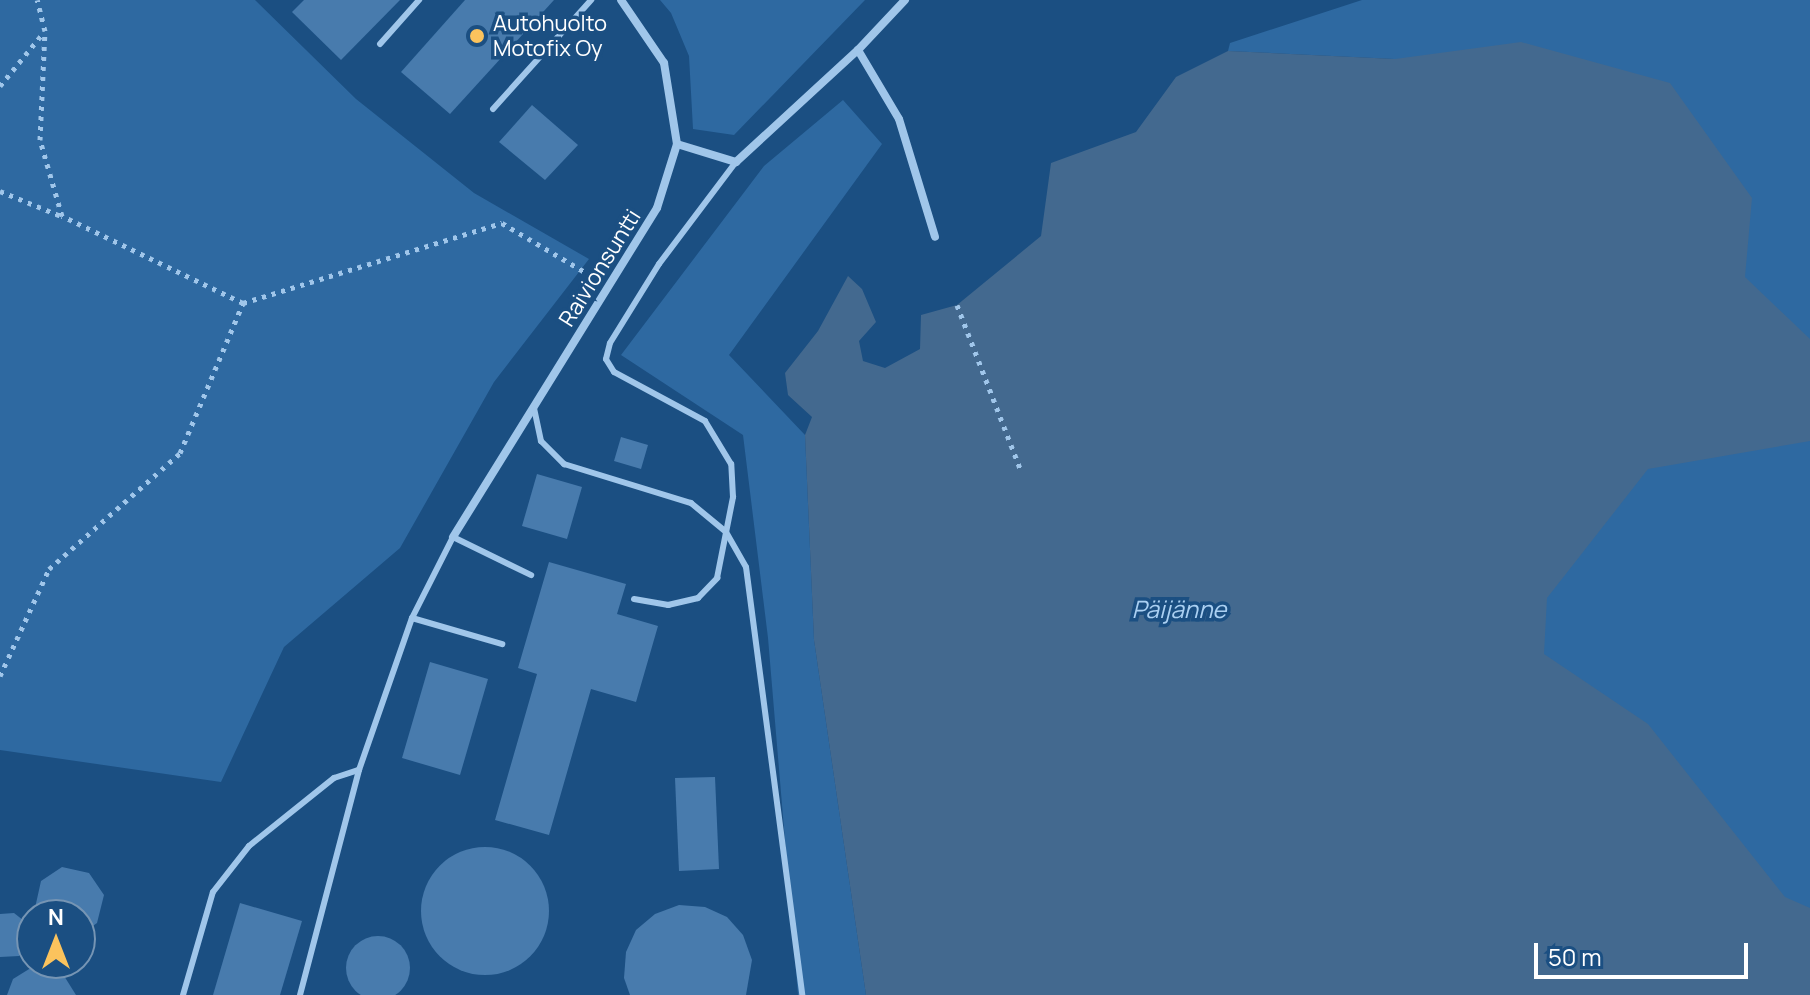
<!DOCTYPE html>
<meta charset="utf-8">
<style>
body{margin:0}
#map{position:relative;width:1810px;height:995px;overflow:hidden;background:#1b4f82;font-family:Manrope,sans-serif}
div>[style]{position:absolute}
.green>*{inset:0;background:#2e69a1}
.water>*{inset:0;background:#43698f}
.building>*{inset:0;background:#487bad}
.round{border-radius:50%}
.path>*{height:5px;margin-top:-2.5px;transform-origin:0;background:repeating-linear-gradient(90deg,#a0c6ea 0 4px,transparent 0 10px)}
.lane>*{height:6px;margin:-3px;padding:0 3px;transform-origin:3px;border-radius:3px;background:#a0c6ea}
.street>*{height:8px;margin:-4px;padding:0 4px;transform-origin:4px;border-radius:4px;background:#a0c6ea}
.dots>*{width:22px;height:22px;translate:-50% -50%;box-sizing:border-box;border:4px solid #1b4f82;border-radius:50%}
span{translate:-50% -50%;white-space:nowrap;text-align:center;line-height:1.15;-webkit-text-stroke:7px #1b4f82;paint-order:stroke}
.poi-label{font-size:22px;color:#fff}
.left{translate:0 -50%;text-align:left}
.street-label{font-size:22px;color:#fff}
.water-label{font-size:24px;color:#abd0f2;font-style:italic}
.north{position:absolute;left:16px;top:899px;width:80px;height:80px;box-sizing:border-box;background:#1b4f82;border:2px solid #7695b4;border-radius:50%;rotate:0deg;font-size:22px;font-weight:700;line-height:32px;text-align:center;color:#fff}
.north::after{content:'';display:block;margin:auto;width:28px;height:36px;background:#fbc35d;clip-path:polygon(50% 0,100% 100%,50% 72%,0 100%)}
.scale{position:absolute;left:1534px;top:943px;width:214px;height:36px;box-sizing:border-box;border:4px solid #fff;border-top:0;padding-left:10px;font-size:24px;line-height:28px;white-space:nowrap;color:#fff;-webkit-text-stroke:6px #1b4f82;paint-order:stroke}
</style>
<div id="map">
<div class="green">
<i style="clip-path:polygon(0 0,255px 0,356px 99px,474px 193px,589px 259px,494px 382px,400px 548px,284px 647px,221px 782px,0 750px)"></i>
<i style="clip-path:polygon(660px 0,865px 0,734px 135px,693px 129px,689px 56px,671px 13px)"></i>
<i style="clip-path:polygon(1362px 0,1810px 0,1810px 995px,1089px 182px,1394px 59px,1228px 51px,1230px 43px)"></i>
<i style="clip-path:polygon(843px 100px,882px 144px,729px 355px,805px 435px,814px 640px,866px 995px,798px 995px,768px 638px,743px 435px,621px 355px,764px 166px)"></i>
</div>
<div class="water">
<i style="clip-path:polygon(1521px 42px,1670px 83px,1752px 198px,1745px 277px,1810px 339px,1810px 441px,1648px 469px,1547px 598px,1544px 654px,1648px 724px,1785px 897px,1810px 908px,1810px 995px,866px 995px,814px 640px,805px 435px,812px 417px,788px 395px,785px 373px,818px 331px,848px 276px,862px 289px,876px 322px,859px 341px,863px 361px,885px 368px,920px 349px,921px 315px,957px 305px,1041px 236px,1051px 163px,1136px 132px,1176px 77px,1228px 51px,1395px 59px)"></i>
</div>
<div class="building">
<i style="clip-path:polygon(304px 0,400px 0,341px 60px,292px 12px)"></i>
<i style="clip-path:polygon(465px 0,554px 0,450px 114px,401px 72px)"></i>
<i style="clip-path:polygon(532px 105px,578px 145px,545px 180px,499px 142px)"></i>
<i style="clip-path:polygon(621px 437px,648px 445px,641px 469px,614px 461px)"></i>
<i style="clip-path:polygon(537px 474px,582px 487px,567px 539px,522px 526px)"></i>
<i style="clip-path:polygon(549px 562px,626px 584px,617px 614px,658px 626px,636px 702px,591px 689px,549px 835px,495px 820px,537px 674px,518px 668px)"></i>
<i style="clip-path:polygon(430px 662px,488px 679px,460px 775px,402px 758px)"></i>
<i style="clip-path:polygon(715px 777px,719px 869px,679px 871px,675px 778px)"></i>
<i class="round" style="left:421px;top:847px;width:128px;height:128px"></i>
<i style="clip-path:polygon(62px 867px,89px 873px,104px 895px,97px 923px,80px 935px,80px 915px,38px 915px,35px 908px,41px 881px)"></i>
<i style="clip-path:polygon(240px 903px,302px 921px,280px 995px,213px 995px)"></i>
<i style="clip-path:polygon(679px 905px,705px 907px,727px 917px,743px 935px,752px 960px,746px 995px,630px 995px,624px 978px,626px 952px,636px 930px,655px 914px)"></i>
<i style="clip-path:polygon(14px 913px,28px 924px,30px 942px,19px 956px,0 957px,0 914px)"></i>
<i class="round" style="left:346px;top:936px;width:64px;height:64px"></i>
<i style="clip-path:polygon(34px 966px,61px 971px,76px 995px,7px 995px,13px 979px)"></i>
</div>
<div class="path">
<i style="left:0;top:86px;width:70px;rotate:-50.8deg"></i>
<i style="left:0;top:191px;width:66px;rotate:22.3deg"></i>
<i style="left:243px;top:303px;width:271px;rotate:-17.2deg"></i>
<i style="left:502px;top:223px;width:108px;rotate:30.6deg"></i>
<i style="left:957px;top:305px;width:178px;rotate:68.9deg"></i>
<i style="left:0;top:676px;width:118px;rotate:-65.4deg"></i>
<i style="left:49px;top:569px;width:175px;rotate:-41.5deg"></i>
<i style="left:180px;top:453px;width:163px;rotate:-67.2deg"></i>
<i style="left:243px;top:303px;width:201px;rotate:-154.3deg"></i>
<i style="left:62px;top:216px;width:79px;rotate:-106.1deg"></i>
<i style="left:40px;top:140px;width:109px;rotate:-87.4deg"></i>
<i style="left:45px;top:31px;width:32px;rotate:-104deg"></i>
</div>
<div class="lane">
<i style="left:380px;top:44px;width:59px;rotate:-48.4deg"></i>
<i style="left:493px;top:109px;width:147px;rotate:-48deg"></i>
<i style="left:534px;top:408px;width:34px;rotate:78deg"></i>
<i style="left:541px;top:441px;width:33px;rotate:45deg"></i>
<i style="left:564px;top:464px;width:133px;rotate:17.1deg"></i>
<i style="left:691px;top:503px;width:45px;rotate:39.6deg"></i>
<i style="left:726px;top:532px;width:40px;rotate:60.3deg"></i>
<i style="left:746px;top:567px;width:432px;rotate:82.5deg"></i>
<i style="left:634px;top:599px;width:35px;rotate:10deg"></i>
<i style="left:668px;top:605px;width:31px;rotate:-13deg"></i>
<i style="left:698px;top:598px;width:28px;rotate:-46deg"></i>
<i style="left:717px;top:578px;width:83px;rotate:-78.8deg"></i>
<i style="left:733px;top:497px;width:33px;rotate:-93deg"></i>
<i style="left:731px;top:464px;width:50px;rotate:-121.2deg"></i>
<i style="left:705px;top:421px;width:103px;rotate:-151.7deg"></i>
<i style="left:614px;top:372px;width:15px;rotate:-122deg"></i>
<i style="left:606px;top:359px;width:16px;rotate:-76deg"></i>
<i style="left:610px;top:343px;width:93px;rotate:-58.2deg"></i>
<i style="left:659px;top:264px;width:128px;rotate:-53deg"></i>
<i style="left:412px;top:618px;width:94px;rotate:16.1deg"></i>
<i style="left:183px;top:995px;width:107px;rotate:-73.8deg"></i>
<i style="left:213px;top:892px;width:58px;rotate:-52deg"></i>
<i style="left:249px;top:846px;width:109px;rotate:-38.7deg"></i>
<i style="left:334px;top:778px;width:26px;rotate:-18deg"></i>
<i style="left:300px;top:995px;width:233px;rotate:-75.3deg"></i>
<i style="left:359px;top:770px;width:161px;rotate:-70.8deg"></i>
<i style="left:412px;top:618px;width:91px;rotate:-63.2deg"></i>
<i style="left:453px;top:537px;width:87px;rotate:26deg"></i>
</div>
<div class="street">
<i style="left:905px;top:0;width:69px;rotate:133.2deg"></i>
<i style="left:858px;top:50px;width:80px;rotate:59.3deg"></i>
<i style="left:899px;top:119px;width:123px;rotate:73deg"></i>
<i style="left:677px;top:144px;width:62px;rotate:17deg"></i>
<i style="left:736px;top:162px;width:166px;rotate:-42.6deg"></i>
<i style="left:453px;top:537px;width:387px;rotate:-58.2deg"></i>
<i style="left:657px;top:208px;width:67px;rotate:-72.6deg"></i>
<i style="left:677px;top:144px;width:82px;rotate:-99.1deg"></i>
<i style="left:664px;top:63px;width:76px;rotate:-124.3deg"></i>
</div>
<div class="dots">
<i style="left:477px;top:36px;background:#fbc35d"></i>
</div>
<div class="poi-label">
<span class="left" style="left:493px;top:36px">Autohuolto<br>Motofix Oy</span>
</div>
<div class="street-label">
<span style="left:600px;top:268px;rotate:-58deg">Raivionsuntti</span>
</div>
<div class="water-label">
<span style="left:1179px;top:609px">Päijänne</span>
</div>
<div class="north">N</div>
<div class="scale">50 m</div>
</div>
